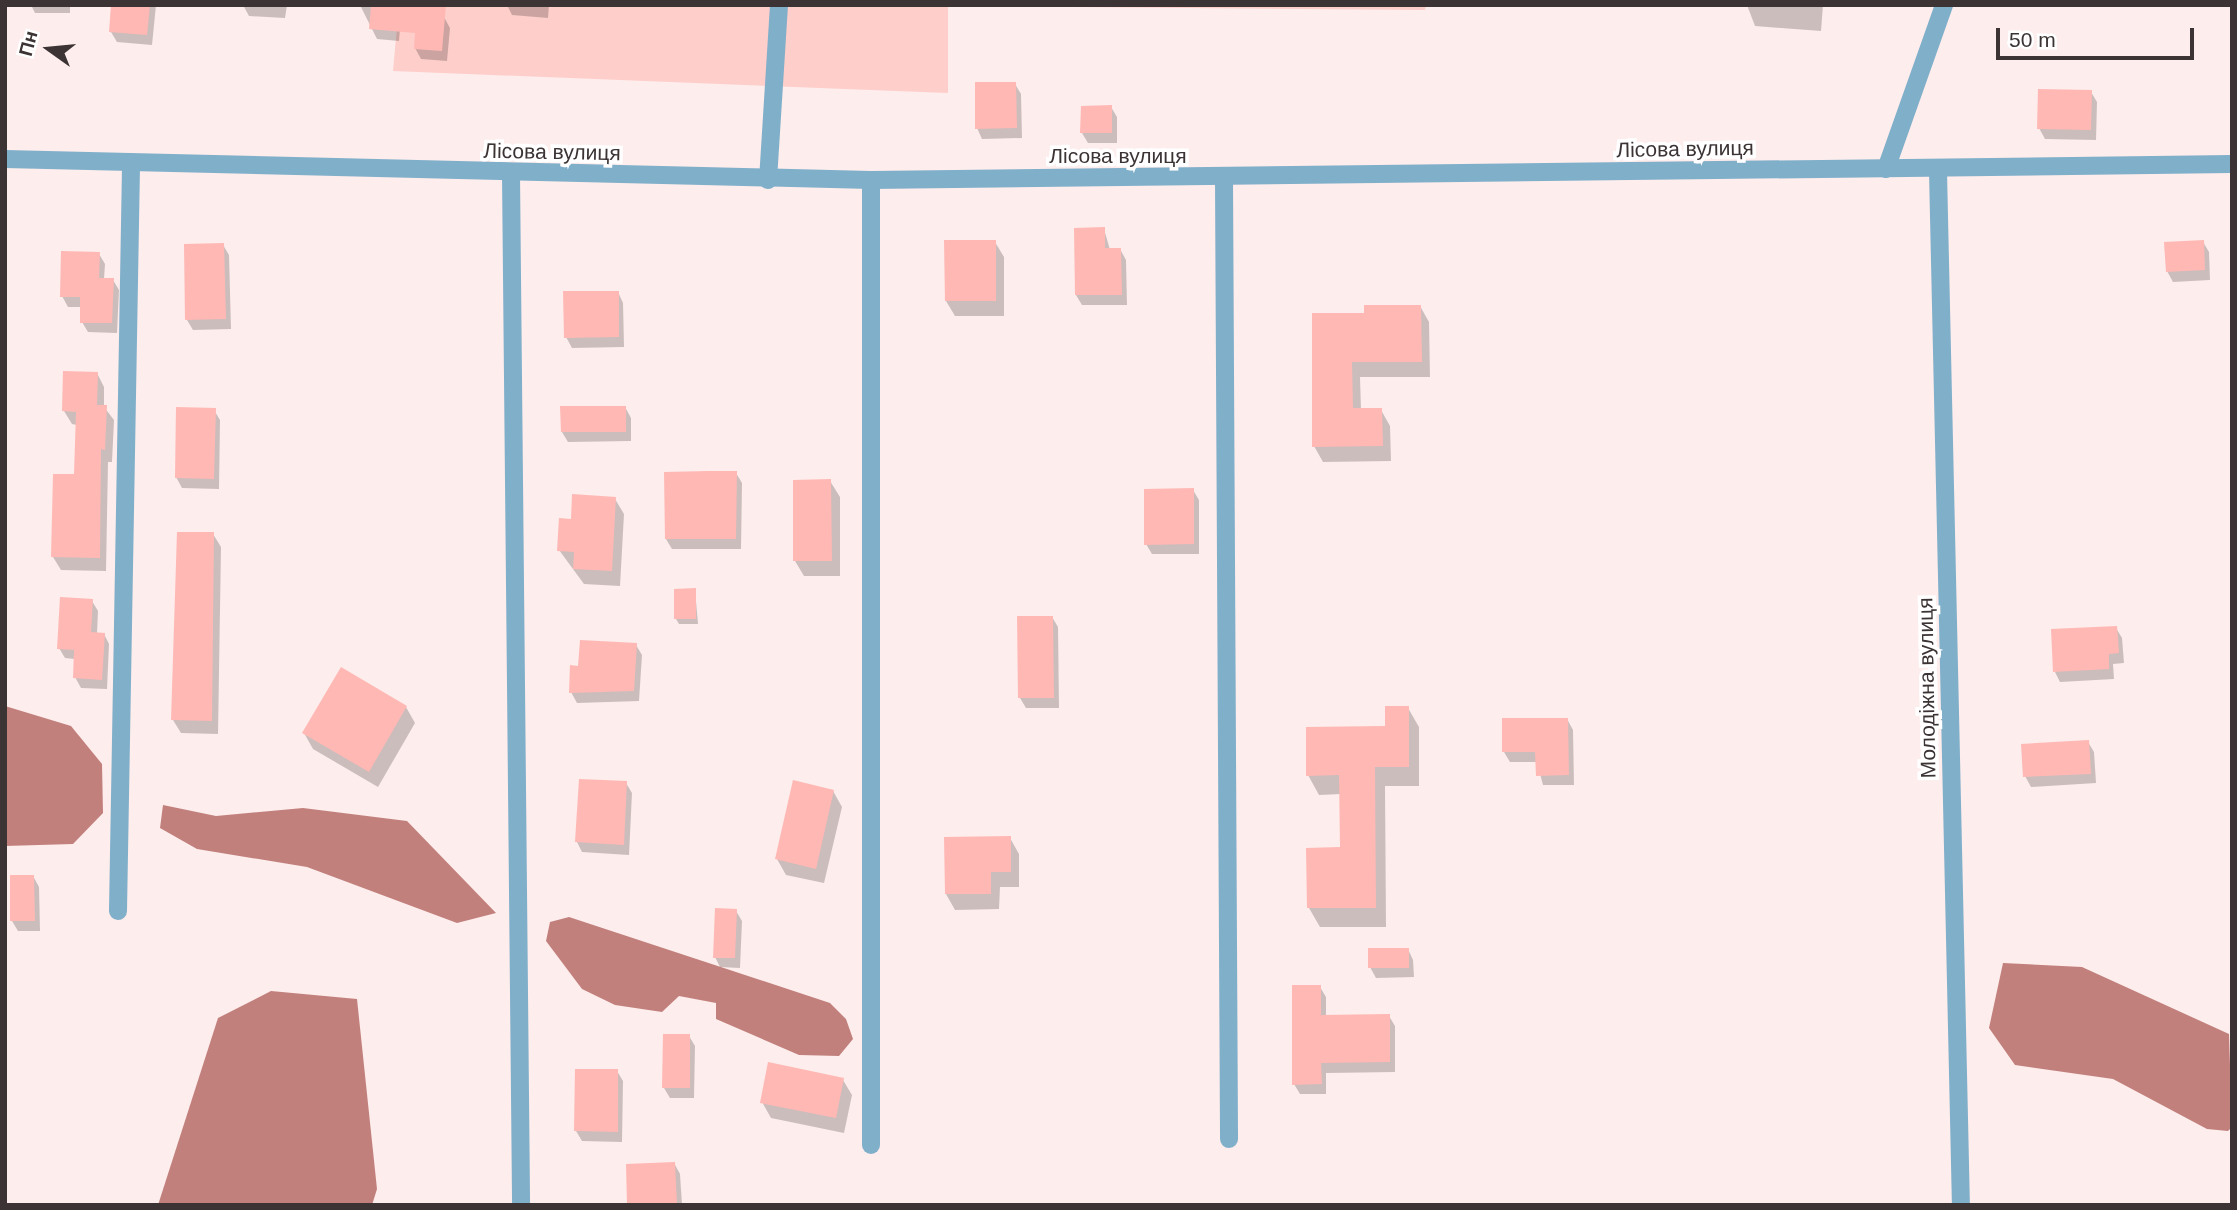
<!DOCTYPE html>
<meta charset="utf-8">
<style>
body{margin:0}
#map{position:relative;width:2237px;height:1210px;overflow:hidden;background:#fdedec;font-family:Arial,sans-serif}
div>[style]{position:absolute}
.green>*{inset:0;background:#fececa}
.water>*{inset:0;background:#c2807d}
.shadow>*{inset:0;background:#0003}
.building>*{inset:0;background:#ffb8b4}
.minor>*{height:18px;margin:-9px;padding:0 9px;transform-origin:9px;border-radius:9px;background:#80afca}
span{translate:-50% -50%;white-space:nowrap;text-align:center;line-height:1.15;-webkit-text-stroke:7px #fff;paint-order:stroke}
.street-label{font-size:21px;color:#3c3434}
.frame{position:absolute;inset:0;border:7px solid #3c3434;pointer-events:none}
.north{position:absolute;left:14px;top:14px;width:70px;height:70px;-webkit-text-stroke:5px #fff;paint-order:stroke;rotate:285deg;font-size:19px;font-weight:700;line-height:28px;text-align:center;color:#3c3434}
.north::after{content:'';display:block;margin:auto;width:24px;height:32px;background:#3c3434;clip-path:polygon(50% 0,100% 100%,50% 72%,0 100%)}
.scale{position:absolute;left:1996px;top:28px;width:198px;height:32px;box-sizing:border-box;border:4px solid #3c3434;border-top:0;padding-left:9px;font-size:21px;line-height:24px;white-space:nowrap;color:#3c3434;-webkit-text-stroke:5px #fff;paint-order:stroke}
</style>
<div id="map">
<div class="green">
<i style="clip-path:polygon(399px 5px,1426px 5px,1425px 10px,948px 6px,948px 93px,393px 71px)"></i>
</div>
<div class="water">
<i style="clip-path:polygon(5px 706px,71px 726px,102px 764px,103px 813px,73px 844px,5px 846px)"></i>
<i style="clip-path:polygon(163px 805px,216px 816px,303px 808px,407px 821px,496px 913px,457px 923px,307px 867px,197px 849px,160px 828px)"></i>
<i style="clip-path:polygon(569px 917px,830px 1003px,846px 1019px,853px 1039px,839px 1056px,799px 1055px,716px 1019px,716px 1003px,679px 996px,662px 1012px,615px 1005px,582px 989px,546px 941px,550px 922px)"></i>
<i style="clip-path:polygon(2003px 963px,2082px 967px,2229px 1034px,2232px 1127px,2228px 1131px,2207px 1129px,2113px 1079px,2015px 1065px,1989px 1028px)"></i>
<i style="clip-path:polygon(271px 991px,357px 999px,377px 1189px,372px 1205px,158px 1205px,218px 1018px)"></i>
</div>
<div class="shadow">
<i style="clip-path:polygon(31px 5px,70px 5px,70px 13px,35px 13px)"></i>
<i style="clip-path:polygon(113px 5px,156px 5px,152px 45px,117px 42px,111px 32px)"></i>
<i style="clip-path:polygon(243px 5px,287px 5px,285px 18px,249px 16px)"></i>
<i style="clip-path:polygon(360px 5px,402px 5px,399px 41px,377px 39px)"></i>
<i style="clip-path:polygon(507px 5px,549px 5px,548px 18px,512px 15px)"></i>
<i style="clip-path:polygon(1747px 5px,1823px 5px,1821px 31px,1755px 26px)"></i>
<i style="clip-path:polygon(444px 17px,450px 28px,447px 61px,421px 59px,415px 48px)"></i>
<i style="clip-path:polygon(1015px 84px,1021px 94px,1022px 138px,982px 139px,977px 128px)"></i>
<i style="clip-path:polygon(2091px 92px,2097px 102px,2096px 140px,2045px 139px,2039px 128px)"></i>
<i style="clip-path:polygon(1111px 107px,1117px 117px,1117px 143px,1088px 143px,1082px 133px)"></i>
<i style="clip-path:polygon(1104px 229px,1110px 250px,1120px 249px,1126px 260px,1127px 305px,1082px 305px,1076px 295px)"></i>
<i style="clip-path:polygon(995px 242px,1004px 257px,1004px 316px,955px 316px,946px 301px)"></i>
<i style="clip-path:polygon(2203px 242px,2209px 252px,2210px 280px,2173px 282px,2167px 271px)"></i>
<i style="clip-path:polygon(223px 245px,229px 255px,231px 329px,193px 330px,187px 320px,185px 246px)"></i>
<i style="clip-path:polygon(99px 254px,105px 264px,104px 279px,113px 280px,119px 290px,117px 333px,88px 332px,82px 322px,82px 307px,68px 307px,62px 296px)"></i>
<i style="clip-path:polygon(618px 292px,623px 303px,624px 347px,572px 348px,566px 337px)"></i>
<i style="clip-path:polygon(1420px 306px,1429px 322px,1430px 377px,1360px 377px,1361px 410px,1381px 410px,1390px 426px,1391px 461px,1323px 462px,1314px 446px,1366px 314px)"></i>
<i style="clip-path:polygon(97px 373px,104px 387px,104px 407px,114px 420px,112px 462px,108px 462px,106px 571px,61px 570px,53px 557px,76px 476px,77px 425px,72px 424px,64px 411px)"></i>
<i style="clip-path:polygon(625px 407px,631px 418px,631px 441px,568px 442px,562px 432px,562px 408px)"></i>
<i style="clip-path:polygon(214px 410px,220px 420px,219px 489px,182px 488px,176px 477px)"></i>
<i style="clip-path:polygon(736px 473px,742px 483px,741px 549px,672px 549px,666px 539px)"></i>
<i style="clip-path:polygon(830px 481px,840px 497px,840px 576px,804px 576px,795px 561px)"></i>
<i style="clip-path:polygon(1193px 490px,1199px 500px,1199px 554px,1152px 554px,1146px 544px)"></i>
<i style="clip-path:polygon(615px 499px,624px 514px,620px 586px,584px 584px,559px 550px,572px 521px)"></i>
<i style="clip-path:polygon(213px 534px,221px 547px,218px 734px,181px 733px,173px 720px)"></i>
<i style="clip-path:polygon(695px 590px,698px 624px,679px 624px,676px 619px)"></i>
<i style="clip-path:polygon(92px 601px,98px 611px,97px 634px,104px 634px,109px 644px,107px 689px,81px 688px,75px 677px,75px 659px,65px 658px,59px 648px)"></i>
<i style="clip-path:polygon(1052px 617px,1058px 627px,1059px 708px,1026px 708px,1020px 698px)"></i>
<i style="clip-path:polygon(2116px 628px,2122px 638px,2124px 663px,2113px 664px,2114px 679px,2060px 682px,2055px 672px)"></i>
<i style="clip-path:polygon(636px 645px,642px 655px,639px 701px,577px 703px,571px 692px,580px 668px)"></i>
<i style="clip-path:polygon(406px 707px,415px 723px,378px 787px,313px 749px,304px 733px)"></i>
<i style="clip-path:polygon(1408px 708px,1419px 727px,1419px 786px,1385px 786px,1386px 927px,1320px 927px,1309px 908px,1342px 849px,1341px 794px,1319px 795px,1308px 775px,1387px 728px)"></i>
<i style="clip-path:polygon(1567px 719px,1573px 730px,1574px 785px,1543px 785px,1537px 762px,1510px 762px,1504px 752px)"></i>
<i style="clip-path:polygon(2088px 742px,2094px 752px,2096px 783px,2031px 787px,2025px 776px)"></i>
<i style="clip-path:polygon(626px 783px,632px 793px,629px 855px,582px 852px,577px 842px)"></i>
<i style="clip-path:polygon(833px 791px,842px 807px,824px 883px,786px 875px,777px 859px)"></i>
<i style="clip-path:polygon(1010px 838px,1019px 854px,1019px 887px,1000px 887px,999px 909px,955px 910px,946px 894px)"></i>
<i style="clip-path:polygon(33px 876px,39px 887px,40px 931px,18px 931px,12px 921px)"></i>
<i style="clip-path:polygon(736px 911px,742px 921px,740px 968px,720px 967px,715px 957px)"></i>
<i style="clip-path:polygon(1408px 949px,1413px 960px,1414px 977px,1376px 978px,1370px 967px)"></i>
<i style="clip-path:polygon(1320px 987px,1326px 997px,1326px 1017px,1389px 1016px,1395px 1026px,1395px 1072px,1326px 1073px,1326px 1094px,1300px 1094px,1294px 1084px)"></i>
<i style="clip-path:polygon(665px 1036px,689px 1036px,695px 1046px,694px 1098px,670px 1098px,664px 1088px)"></i>
<i style="clip-path:polygon(617px 1071px,623px 1081px,622px 1142px,582px 1141px,576px 1131px)"></i>
<i style="clip-path:polygon(843px 1080px,852px 1095px,844px 1133px,771px 1118px,762px 1102px)"></i>
<i style="clip-path:polygon(674px 1163px,680px 1174px,682px 1205px,629px 1205px)"></i>
</div>
<div class="building">
<i style="clip-path:polygon(111px 5px,150px 5px,147px 35px,109px 32px)"></i>
<i style="clip-path:polygon(371px 5px,446px 5px,442px 51px,414px 49px,415px 33px,369px 29px)"></i>
<i style="clip-path:polygon(975px 82px,1016px 82px,1017px 128px,975px 129px)"></i>
<i style="clip-path:polygon(2038px 89px,2092px 90px,2091px 130px,2037px 129px)"></i>
<i style="clip-path:polygon(1112px 105px,1112px 133px,1080px 133px,1081px 106px)"></i>
<i style="clip-path:polygon(1105px 227px,1105px 248px,1121px 248px,1122px 295px,1075px 295px,1074px 228px)"></i>
<i style="clip-path:polygon(944px 240px,996px 240px,996px 301px,945px 301px)"></i>
<i style="clip-path:polygon(2204px 240px,2205px 270px,2166px 272px,2164px 242px)"></i>
<i style="clip-path:polygon(224px 243px,226px 319px,185px 320px,184px 244px)"></i>
<i style="clip-path:polygon(61px 251px,100px 252px,99px 278px,114px 278px,112px 323px,80px 323px,80px 297px,60px 297px)"></i>
<i style="clip-path:polygon(563px 291px,619px 291px,619px 337px,564px 338px)"></i>
<i style="clip-path:polygon(1364px 305px,1421px 305px,1422px 362px,1352px 362px,1353px 408px,1382px 408px,1383px 446px,1312px 447px,1312px 313px,1364px 313px)"></i>
<i style="clip-path:polygon(63px 371px,98px 372px,97px 405px,107px 405px,105px 450px,101px 449px,100px 558px,51px 557px,53px 474px,74px 474px,76px 412px,62px 411px)"></i>
<i style="clip-path:polygon(560px 406px,626px 406px,626px 432px,561px 432px)"></i>
<i style="clip-path:polygon(176px 407px,216px 408px,214px 479px,175px 478px)"></i>
<i style="clip-path:polygon(708px 471px,737px 471px,736px 539px,665px 539px,664px 472px)"></i>
<i style="clip-path:polygon(831px 479px,832px 561px,793px 561px,793px 480px)"></i>
<i style="clip-path:polygon(1194px 488px,1194px 544px,1144px 545px,1144px 489px)"></i>
<i style="clip-path:polygon(572px 494px,616px 497px,612px 571px,573px 569px,574px 552px,557px 551px,559px 518px,571px 519px)"></i>
<i style="clip-path:polygon(177px 532px,214px 532px,212px 721px,171px 720px)"></i>
<i style="clip-path:polygon(696px 588px,696px 619px,674px 619px,674px 589px)"></i>
<i style="clip-path:polygon(60px 597px,93px 599px,91px 632px,105px 633px,102px 680px,73px 678px,74px 650px,57px 649px)"></i>
<i style="clip-path:polygon(1017px 616px,1053px 616px,1054px 698px,1018px 698px)"></i>
<i style="clip-path:polygon(2117px 626px,2119px 653px,2109px 654px,2109px 669px,2053px 672px,2051px 629px)"></i>
<i style="clip-path:polygon(580px 640px,637px 643px,634px 691px,569px 693px,570px 665px,578px 666px)"></i>
<i style="clip-path:polygon(341px 667px,407px 706px,369px 772px,302px 733px)"></i>
<i style="clip-path:polygon(1385px 706px,1409px 706px,1409px 767px,1375px 767px,1376px 908px,1307px 908px,1306px 848px,1340px 847px,1339px 775px,1306px 776px,1306px 727px,1385px 726px)"></i>
<i style="clip-path:polygon(1502px 718px,1568px 718px,1569px 775px,1536px 776px,1535px 752px,1502px 752px)"></i>
<i style="clip-path:polygon(2089px 740px,2091px 774px,2023px 777px,2021px 744px)"></i>
<i style="clip-path:polygon(579px 779px,627px 781px,624px 845px,575px 842px)"></i>
<i style="clip-path:polygon(793px 780px,834px 790px,816px 869px,775px 859px)"></i>
<i style="clip-path:polygon(1011px 836px,1011px 872px,991px 872px,991px 894px,945px 894px,944px 837px)"></i>
<i style="clip-path:polygon(10px 875px,34px 875px,35px 921px,10px 921px)"></i>
<i style="clip-path:polygon(715px 908px,737px 909px,735px 958px,713px 958px)"></i>
<i style="clip-path:polygon(1368px 948px,1409px 948px,1409px 968px,1368px 968px)"></i>
<i style="clip-path:polygon(1292px 985px,1321px 985px,1321px 1015px,1390px 1014px,1390px 1062px,1321px 1063px,1322px 1084px,1292px 1085px)"></i>
<i style="clip-path:polygon(663px 1034px,690px 1034px,690px 1088px,662px 1088px)"></i>
<i style="clip-path:polygon(768px 1062px,844px 1078px,836px 1118px,760px 1103px)"></i>
<i style="clip-path:polygon(575px 1069px,618px 1069px,618px 1132px,574px 1131px)"></i>
<i style="clip-path:polygon(675px 1162px,677px 1205px,627px 1205px,626px 1164px)"></i>
</div>
<div class="minor">
<i style="left:5px;top:159px;width:866px;rotate:1.39deg"></i>
<i style="left:871px;top:180px;width:1361px;rotate:-0.67deg"></i>
<i style="left:1886px;top:169px;width:174px;rotate:-70.5deg"></i>
<i style="left:1938px;top:171px;width:1034px;rotate:88.73deg"></i>
<i style="left:511px;top:174px;width:1031px;rotate:89.44deg"></i>
<i style="left:1224px;top:179px;width:960px;rotate:89.7deg"></i>
<i style="left:768px;top:180px;width:175px;rotate:-86.4deg"></i>
<i style="left:871px;top:180px;width:965px;rotate:90deg"></i>
<i style="left:118px;top:911px;width:748px;rotate:-89deg"></i>
</div>
<div class="street-label">
<span style="left:1685px;top:149px;rotate:-1deg">Лісова вулиця</span>
<span style="left:552px;top:152px;rotate:1deg">Лісова вулиця</span>
<span style="left:1118px;top:156px">Лісова вулиця</span>
<span style="left:1927px;top:688px;rotate:-91deg">Молодіжна вулиця</span>
</div>
<div class="frame"></div>
<div class="north">Пн</div>
<div class="scale">50 m</div>
</div>
